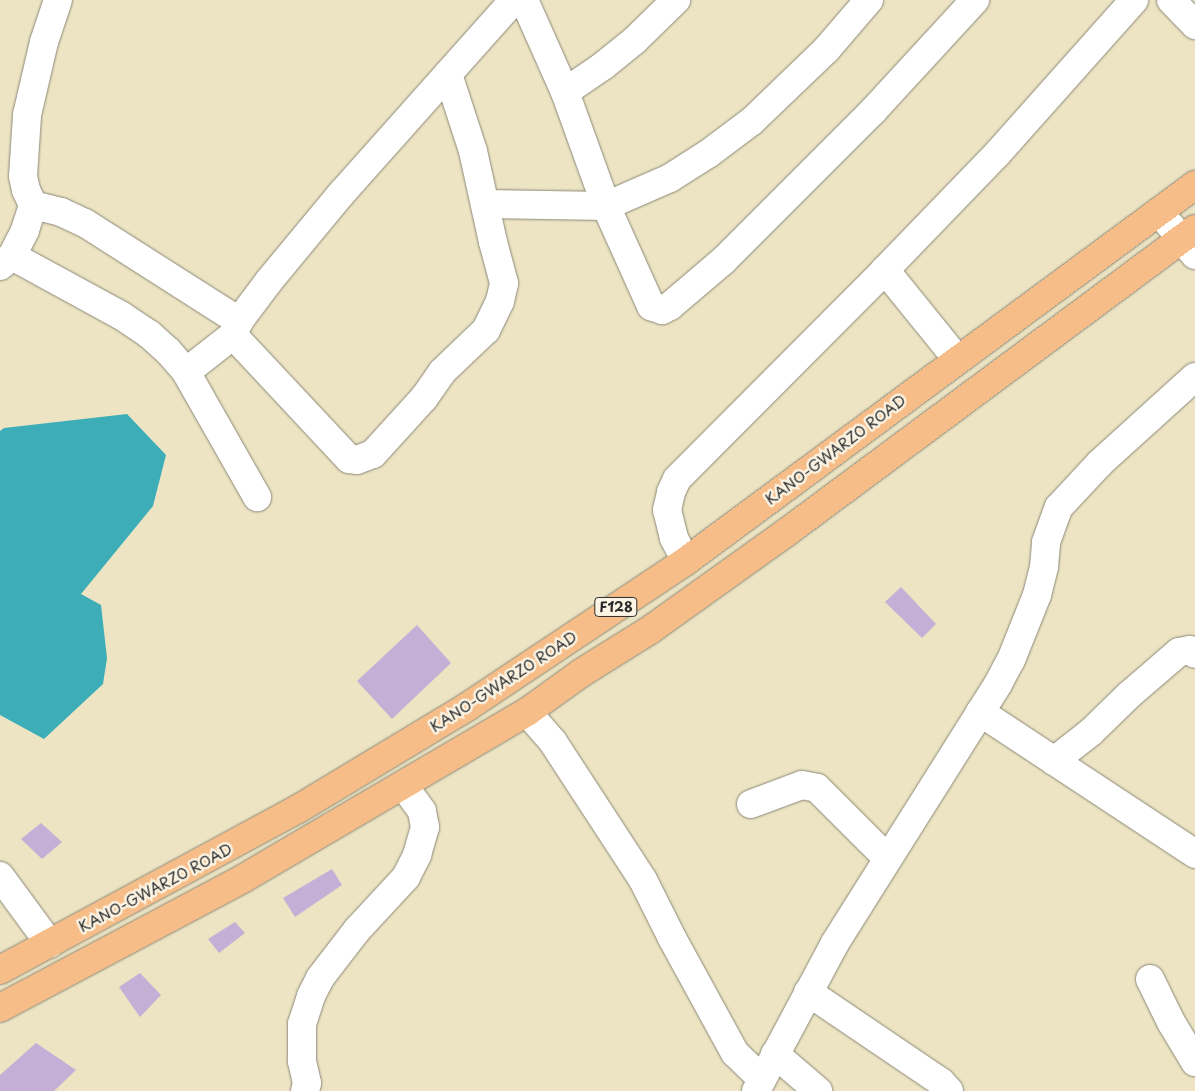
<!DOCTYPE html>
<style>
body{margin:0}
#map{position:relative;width:1195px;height:1091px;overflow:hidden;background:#ece4c3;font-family:"Playpen Sans",sans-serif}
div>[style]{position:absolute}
.water>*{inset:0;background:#3daeb8}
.building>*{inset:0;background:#c4afd7}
.roads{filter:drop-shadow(0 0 1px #8c8877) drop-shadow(0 0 1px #8c8877)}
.minor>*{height:28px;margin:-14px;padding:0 14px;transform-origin:14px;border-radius:14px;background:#fff}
.major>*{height:28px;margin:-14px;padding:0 14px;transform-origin:14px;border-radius:14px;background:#f7bd88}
span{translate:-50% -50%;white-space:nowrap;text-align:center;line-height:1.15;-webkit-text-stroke:5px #fcf5e5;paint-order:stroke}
.shield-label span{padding:1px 4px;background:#fcf5e5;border:1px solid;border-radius:4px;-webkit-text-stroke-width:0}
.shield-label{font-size:14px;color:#2b2b2b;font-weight:700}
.street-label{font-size:15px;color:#2b2b2b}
</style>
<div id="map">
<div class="water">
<i style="clip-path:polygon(127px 414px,166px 455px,153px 506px,81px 594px,101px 605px,107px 658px,103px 684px,44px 739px,0 715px,0 431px,4px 428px)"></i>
</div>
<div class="building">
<i style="clip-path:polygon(901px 587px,936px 624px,922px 638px,885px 602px)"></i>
<i style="clip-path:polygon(417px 625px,451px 663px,392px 719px,357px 681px)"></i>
<i style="clip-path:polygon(41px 823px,62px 842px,42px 859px,21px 839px)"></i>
<i style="clip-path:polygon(332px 869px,342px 885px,295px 917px,283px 898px)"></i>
<i style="clip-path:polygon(235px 922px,245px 933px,219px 953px,208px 939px)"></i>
<i style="clip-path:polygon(140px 973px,161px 995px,140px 1017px,119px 987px)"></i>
<i style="clip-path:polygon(36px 1043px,76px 1070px,54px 1091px,0 1091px,0 1075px)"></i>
</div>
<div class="roads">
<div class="minor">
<i style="left:524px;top:0;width:101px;rotate:66deg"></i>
<i style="left:565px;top:92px;width:121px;rotate:70.2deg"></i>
<i style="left:606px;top:206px;width:110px;rotate:65.8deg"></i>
<i style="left:651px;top:306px;width:12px;rotate:20deg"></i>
<i style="left:662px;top:310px;width:9px;rotate:-27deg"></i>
<i style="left:670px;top:306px;width:71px;rotate:-40.4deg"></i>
<i style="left:724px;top:260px;width:211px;rotate:-45deg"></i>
<i style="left:873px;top:111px;width:151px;rotate:-47.4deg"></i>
<i style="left:1171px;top:0;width:35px;rotate:46deg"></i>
<i style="left:565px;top:92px;width:46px;rotate:-34.4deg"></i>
<i style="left:603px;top:66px;width:40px;rotate:-39deg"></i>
<i style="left:634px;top:41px;width:59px;rotate:-44.3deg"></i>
<i style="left:485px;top:204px;width:121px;rotate:0.9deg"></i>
<i style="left:606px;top:206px;width:70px;rotate:-23.6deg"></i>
<i style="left:670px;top:178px;width:45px;rotate:-32.3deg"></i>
<i style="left:708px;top:154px;width:55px;rotate:-36.9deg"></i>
<i style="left:752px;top:121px;width:103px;rotate:-43.8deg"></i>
<i style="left:826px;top:50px;width:66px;rotate:-49.3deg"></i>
<i style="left:33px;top:205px;width:29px;rotate:14deg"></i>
<i style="left:61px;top:212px;width:26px;rotate:25deg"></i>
<i style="left:85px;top:223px;width:183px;rotate:32.5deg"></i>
<i style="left:1159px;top:212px;width:56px;rotate:50.1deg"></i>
<i style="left:12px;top:256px;width:125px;rotate:28.6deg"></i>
<i style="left:122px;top:316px;width:32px;rotate:34deg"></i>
<i style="left:149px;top:334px;width:25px;rotate:42deg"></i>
<i style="left:168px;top:351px;width:28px;rotate:49deg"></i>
<i style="left:186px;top:372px;width:144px;rotate:60.4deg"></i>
<i style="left:0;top:266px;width:16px;rotate:-40deg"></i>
<i style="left:12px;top:256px;width:29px;rotate:-63deg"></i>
<i style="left:25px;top:230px;width:26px;rotate:-72deg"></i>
<i style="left:33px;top:205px;width:17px;rotate:-115deg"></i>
<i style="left:26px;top:190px;width:14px;rotate:-102deg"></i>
<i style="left:23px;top:176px;width:61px;rotate:-86.2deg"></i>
<i style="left:27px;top:115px;width:75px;rotate:-76.9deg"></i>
<i style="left:44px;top:42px;width:44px;rotate:-71.6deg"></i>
<i style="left:885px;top:270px;width:114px;rotate:51deg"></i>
<i style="left:233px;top:335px;width:170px;rotate:46.9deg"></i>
<i style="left:349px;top:459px;width:8px;rotate:7deg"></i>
<i style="left:357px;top:460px;width:17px;rotate:-21deg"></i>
<i style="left:373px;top:454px;width:76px;rotate:-47.7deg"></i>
<i style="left:424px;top:398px;width:32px;rotate:-55deg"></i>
<i style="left:442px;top:372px;width:61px;rotate:-43.7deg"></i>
<i style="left:486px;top:330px;width:32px;rotate:-64deg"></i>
<i style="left:500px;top:301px;width:18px;rotate:-77deg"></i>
<i style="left:504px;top:283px;width:42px;rotate:-105deg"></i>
<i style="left:493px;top:242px;width:93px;rotate:-102.4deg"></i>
<i style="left:473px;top:151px;width:81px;rotate:-108deg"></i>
<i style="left:186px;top:372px;width:60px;rotate:-38.2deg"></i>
<i style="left:233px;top:335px;width:15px;rotate:-67deg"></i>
<i style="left:239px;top:321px;width:50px;rotate:-53.1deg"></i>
<i style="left:269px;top:281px;width:113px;rotate:-50.4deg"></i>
<i style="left:341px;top:194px;width:260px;rotate:-48.3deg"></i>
<i style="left:686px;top:561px;width:26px;rotate:-118deg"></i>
<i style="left:674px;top:538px;width:29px;rotate:-104deg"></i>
<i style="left:667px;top:510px;width:18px;rotate:-77deg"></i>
<i style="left:671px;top:492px;width:14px;rotate:-65deg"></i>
<i style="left:677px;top:479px;width:295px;rotate:-45.1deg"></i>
<i style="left:885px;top:270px;width:161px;rotate:-46deg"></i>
<i style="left:997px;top:154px;width:206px;rotate:-48.3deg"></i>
<i style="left:527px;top:712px;width:40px;rotate:49deg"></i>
<i style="left:553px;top:742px;width:165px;rotate:56.9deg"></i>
<i style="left:643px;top:880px;width:65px;rotate:63.4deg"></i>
<i style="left:672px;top:938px;width:131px;rotate:61.3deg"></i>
<i style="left:735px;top:1053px;width:37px;rotate:44deg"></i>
<i style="left:980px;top:712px;width:258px;rotate:33.4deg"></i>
<i style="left:1054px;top:761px;width:47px;rotate:-38.1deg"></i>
<i style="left:1091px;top:732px;width:53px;rotate:-44.2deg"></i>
<i style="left:1129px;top:695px;width:66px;rotate:-40.7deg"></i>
<i style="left:1179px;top:652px;width:11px;rotate:-10deg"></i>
<i style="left:1190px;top:650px;width:6px;rotate:39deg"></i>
<i style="left:751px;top:804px;width:54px;rotate:-20.4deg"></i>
<i style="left:802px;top:785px;width:15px;rotate:11deg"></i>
<i style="left:817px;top:788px;width:100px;rotate:45deg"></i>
<i style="left:0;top:876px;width:84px;rotate:53.7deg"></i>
<i style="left:1150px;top:979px;width:48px;rotate:64deg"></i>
<i style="left:1171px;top:1022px;width:47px;rotate:59deg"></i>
<i style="left:808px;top:992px;width:161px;rotate:34.1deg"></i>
<i style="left:941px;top:1082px;width:12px;rotate:48deg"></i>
<i style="left:775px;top:1054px;width:57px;rotate:40.7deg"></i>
<i style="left:305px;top:1091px;width:8px;rotate:-76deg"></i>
<i style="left:307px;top:1083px;width:23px;rotate:-103deg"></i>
<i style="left:302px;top:1061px;width:37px;rotate:-90deg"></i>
<i style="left:302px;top:1024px;width:29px;rotate:-72deg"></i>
<i style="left:311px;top:996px;width:20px;rotate:-63deg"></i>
<i style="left:320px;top:978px;width:61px;rotate:-52.4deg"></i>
<i style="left:357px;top:930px;width:72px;rotate:-47.2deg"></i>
<i style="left:406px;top:877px;width:25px;rotate:-63deg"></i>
<i style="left:417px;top:855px;width:29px;rotate:-74deg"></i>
<i style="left:425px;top:827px;width:16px;rotate:-101deg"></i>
<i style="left:422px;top:811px;width:32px;rotate:-126deg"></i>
<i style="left:756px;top:1091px;width:168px;rotate:-61.9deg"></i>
<i style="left:835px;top:943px;width:306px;rotate:-57.8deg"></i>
<i style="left:998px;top:684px;width:27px;rotate:-62deg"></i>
<i style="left:1011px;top:660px;width:70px;rotate:-68.2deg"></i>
<i style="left:1037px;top:595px;width:29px;rotate:-76deg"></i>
<i style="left:1044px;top:567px;width:25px;rotate:-85deg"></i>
<i style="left:1046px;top:542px;width:37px;rotate:-70deg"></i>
<i style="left:1059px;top:507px;width:60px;rotate:-47deg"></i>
<i style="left:1100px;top:463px;width:128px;rotate:-42.2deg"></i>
</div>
<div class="major">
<i style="left:0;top:970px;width:339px;rotate:-28.4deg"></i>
<i style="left:298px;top:809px;width:197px;rotate:-31.1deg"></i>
<i style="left:467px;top:707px;width:263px;rotate:-33.7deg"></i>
<i style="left:686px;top:561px;width:633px;rotate:-36.45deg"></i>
<i style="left:0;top:1008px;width:276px;rotate:-28deg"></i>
<i style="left:244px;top:878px;width:328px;rotate:-30.4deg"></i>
<i style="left:527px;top:712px;width:67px;rotate:-35.8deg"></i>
<i style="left:581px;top:673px;width:81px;rotate:-31.9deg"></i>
<i style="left:650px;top:630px;width:168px;rotate:-35.6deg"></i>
<i style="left:787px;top:532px;width:508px;rotate:-36.6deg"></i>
</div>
</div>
<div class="shield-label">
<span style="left:616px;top:607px">F128</span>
</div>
<div class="street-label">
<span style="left:835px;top:449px;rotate:-37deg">KANO-GWARZO ROAD</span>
<span style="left:503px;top:681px;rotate:-33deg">KANO-GWARZO ROAD</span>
<span style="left:155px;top:887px;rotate:-28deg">KANO-GWARZO ROAD</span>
</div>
</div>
